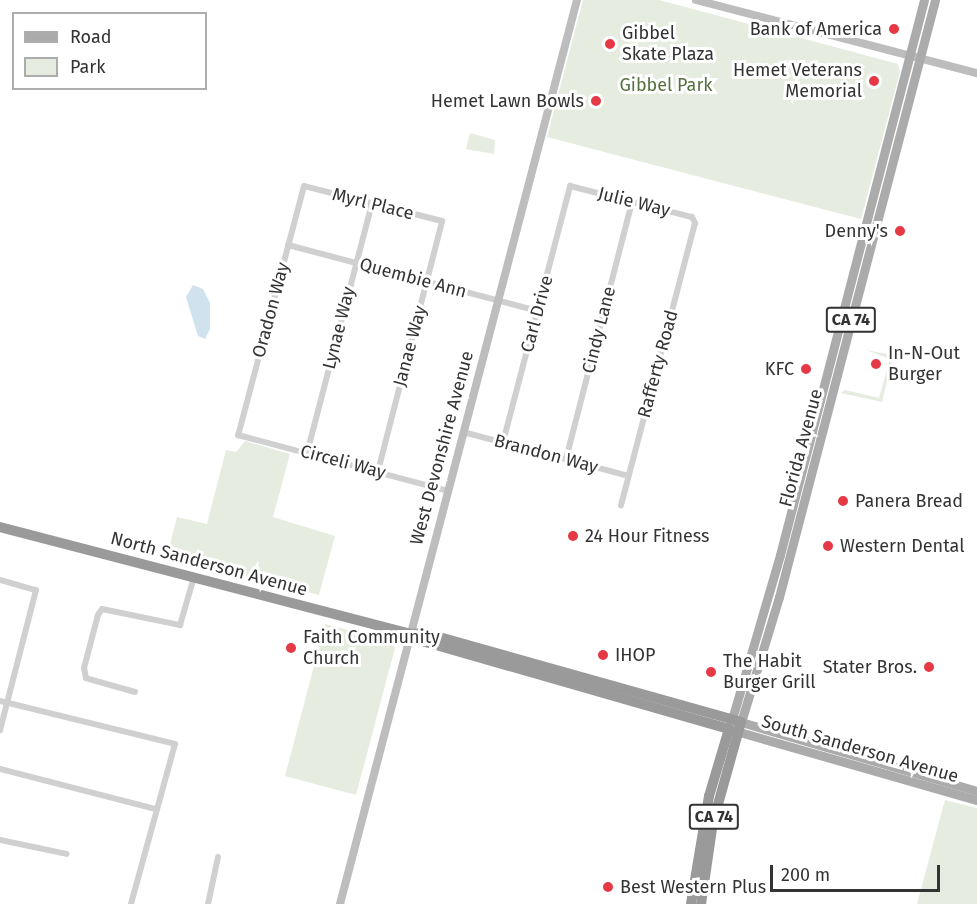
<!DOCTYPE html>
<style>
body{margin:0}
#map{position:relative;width:977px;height:904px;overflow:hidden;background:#fff;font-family:"Fira Sans",sans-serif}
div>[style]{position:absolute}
.green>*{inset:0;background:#e6ecdf}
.water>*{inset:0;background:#cfe2ee}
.street>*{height:6px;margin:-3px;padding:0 3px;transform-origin:3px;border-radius:3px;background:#d0d0d0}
.secondary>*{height:8px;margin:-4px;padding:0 4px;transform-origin:4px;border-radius:4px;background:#bdbdbd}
.primary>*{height:9px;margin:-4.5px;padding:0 4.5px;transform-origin:4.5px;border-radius:4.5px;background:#ababab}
.highway>*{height:10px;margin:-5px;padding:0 5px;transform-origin:5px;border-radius:5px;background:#9a9a9a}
.dots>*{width:16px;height:16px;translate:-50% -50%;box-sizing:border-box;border:3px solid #fff;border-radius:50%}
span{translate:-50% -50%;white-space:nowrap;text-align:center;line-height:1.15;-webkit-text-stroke:6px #fff;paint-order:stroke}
.shield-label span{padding:2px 4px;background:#fff;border:2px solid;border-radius:4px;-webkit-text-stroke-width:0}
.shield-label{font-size:16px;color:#333;font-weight:700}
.poi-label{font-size:18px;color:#333}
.right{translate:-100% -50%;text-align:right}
.left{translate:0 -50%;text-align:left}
.park-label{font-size:18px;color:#56703f}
.street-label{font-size:18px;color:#333}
.legend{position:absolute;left:12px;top:12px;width:195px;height:78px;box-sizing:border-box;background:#fff;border:2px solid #adadad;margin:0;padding:8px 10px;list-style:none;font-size:18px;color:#333}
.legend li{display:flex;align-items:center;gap:12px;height:30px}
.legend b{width:30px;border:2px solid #adadad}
.scale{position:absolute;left:770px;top:865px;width:170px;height:27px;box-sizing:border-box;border:3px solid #333;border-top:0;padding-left:8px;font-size:18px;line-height:21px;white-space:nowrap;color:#333;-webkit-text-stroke:4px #fff;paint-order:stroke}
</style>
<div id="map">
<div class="green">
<i style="clip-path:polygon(583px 0,659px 0,898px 64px,900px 72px,861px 219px,547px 137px)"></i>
<i style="clip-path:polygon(470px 133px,495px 140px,494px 154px,466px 149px)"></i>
<i style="clip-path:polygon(866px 350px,897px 356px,893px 357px,882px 402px,841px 393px,845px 390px,879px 398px,890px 359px)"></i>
<i style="clip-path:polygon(245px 441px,290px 454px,273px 517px,335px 536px,319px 595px,167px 556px,177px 517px,207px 524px,226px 450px,236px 452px)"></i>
<i style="clip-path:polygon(325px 624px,391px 641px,395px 648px,356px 795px,285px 776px)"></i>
<i style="clip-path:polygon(945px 800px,977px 808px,977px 904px,917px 904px)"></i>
</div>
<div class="water">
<i style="clip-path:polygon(193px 285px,203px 289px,210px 303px,210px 329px,205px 339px,198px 336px,186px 297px)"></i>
</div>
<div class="street">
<i style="left:288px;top:245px;width:258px;rotate:14.8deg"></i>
<i style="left:463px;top:432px;width:171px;rotate:14.9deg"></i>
<i style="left:503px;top:442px;width:265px;rotate:-75.3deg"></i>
<i style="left:570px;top:186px;width:126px;rotate:14.3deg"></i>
<i style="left:692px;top:217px;width:7px;rotate:63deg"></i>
<i style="left:695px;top:223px;width:292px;rotate:104.7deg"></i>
<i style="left:307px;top:453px;width:257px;rotate:-75.4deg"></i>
<i style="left:566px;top:459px;width:265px;rotate:-75.6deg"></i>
<i style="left:378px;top:471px;width:258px;rotate:-75.6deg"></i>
<i style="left:442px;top:221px;width:142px;rotate:-165.8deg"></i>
<i style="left:304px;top:186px;width:258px;rotate:104.8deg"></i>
<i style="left:238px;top:435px;width:217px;rotate:14.9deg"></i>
<i style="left:0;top:580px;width:37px;rotate:16deg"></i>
<i style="left:36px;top:590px;width:145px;rotate:104.4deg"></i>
<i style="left:135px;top:692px;width:51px;rotate:-164.1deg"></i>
<i style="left:86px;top:678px;width:10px;rotate:-101deg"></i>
<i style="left:84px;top:668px;width:55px;rotate:-75.2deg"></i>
<i style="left:98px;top:615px;width:7px;rotate:-56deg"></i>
<i style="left:102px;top:609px;width:80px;rotate:11.6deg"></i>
<i style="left:180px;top:625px;width:50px;rotate:-73.7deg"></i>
<i style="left:0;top:701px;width:180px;rotate:13.8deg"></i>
<i style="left:175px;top:744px;width:166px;rotate:105.4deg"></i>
<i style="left:0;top:769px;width:161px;rotate:14.4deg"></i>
<i style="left:0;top:840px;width:68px;rotate:11.8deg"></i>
<i style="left:208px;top:904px;width:48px;rotate:-78deg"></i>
</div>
<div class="secondary">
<i style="left:696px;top:0;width:290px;rotate:14.6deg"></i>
<i style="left:340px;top:904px;width:935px;rotate:-75.31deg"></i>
</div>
<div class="primary">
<i style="left:924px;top:0;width:573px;rotate:104.55deg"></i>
<i style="left:780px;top:555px;width:181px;rotate:106.3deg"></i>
<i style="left:729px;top:729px;width:258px;rotate:16deg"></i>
<i style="left:935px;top:0;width:617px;rotate:104.64deg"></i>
<i style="left:779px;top:597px;width:131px;rotate:106.9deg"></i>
<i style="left:741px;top:722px;width:246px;rotate:16.3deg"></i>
</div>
<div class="highway">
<i style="left:0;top:527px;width:424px;rotate:14.6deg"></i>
<i style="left:410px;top:634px;width:15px;rotate:-4deg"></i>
<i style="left:425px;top:633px;width:328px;rotate:15.7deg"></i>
<i style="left:741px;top:722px;width:104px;rotate:105.6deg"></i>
<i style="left:713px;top:822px;width:83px;rotate:98.3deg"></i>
<i style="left:411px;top:634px;width:13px;rotate:32deg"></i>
<i style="left:422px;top:641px;width:319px;rotate:16deg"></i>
<i style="left:729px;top:729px;width:70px;rotate:106.6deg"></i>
<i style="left:709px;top:796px;width:109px;rotate:99.5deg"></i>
</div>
<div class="dots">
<i style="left:894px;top:29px;background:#e63946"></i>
<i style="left:610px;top:44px;background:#e63946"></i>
<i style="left:874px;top:81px;background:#e63946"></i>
<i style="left:596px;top:101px;background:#e63946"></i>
<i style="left:900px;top:231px;background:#e63946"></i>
<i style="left:876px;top:364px;background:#e63946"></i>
<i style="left:806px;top:369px;background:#e63946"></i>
<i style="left:843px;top:501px;background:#e63946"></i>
<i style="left:573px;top:536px;background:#e63946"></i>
<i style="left:828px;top:546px;background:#e63946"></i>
<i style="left:291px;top:648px;background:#e63946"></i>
<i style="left:603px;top:655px;background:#e63946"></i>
<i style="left:929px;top:667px;background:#e63946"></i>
<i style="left:711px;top:672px;background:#e63946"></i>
<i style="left:608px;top:887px;background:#e63946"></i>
</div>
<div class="shield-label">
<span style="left:851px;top:320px">CA 74</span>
<span style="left:714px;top:817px">CA 74</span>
</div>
<div class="poi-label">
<span class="right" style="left:882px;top:29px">Bank of America</span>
<span class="left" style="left:622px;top:44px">Gibbel<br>Skate Plaza</span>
<span class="right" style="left:862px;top:81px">Hemet Veterans<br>Memorial</span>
<span class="right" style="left:584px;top:101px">Hemet Lawn Bowls</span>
<span class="right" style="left:888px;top:231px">Denny's</span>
<span class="left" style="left:888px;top:364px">In-N-Out<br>Burger</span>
<span class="right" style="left:794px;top:369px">KFC</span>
<span class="left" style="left:855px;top:501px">Panera Bread</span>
<span class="left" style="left:585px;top:536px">24 Hour Fitness</span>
<span class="left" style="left:840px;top:546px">Western Dental</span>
<span class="left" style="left:303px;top:648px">Faith Community<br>Church</span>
<span class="left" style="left:615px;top:655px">IHOP</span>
<span class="left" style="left:723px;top:672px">The Habit<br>Burger Grill</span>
<span class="right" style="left:917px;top:667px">Stater Bros.</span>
<span class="left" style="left:620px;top:887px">Best Western Plus</span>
</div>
<div class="park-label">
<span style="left:666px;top:85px">Gibbel Park</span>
</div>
<div class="street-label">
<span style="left:634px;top:202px;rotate:14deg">Julie Way</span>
<span style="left:373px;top:204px;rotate:14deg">Myrl Place</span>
<span style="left:413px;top:278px;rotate:15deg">Quembie Ann</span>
<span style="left:271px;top:310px;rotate:-75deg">Oradon Way</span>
<span style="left:537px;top:314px;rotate:-75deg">Carl Drive</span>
<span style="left:339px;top:328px;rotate:-76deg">Lynae Way</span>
<span style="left:599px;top:330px;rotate:-76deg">Cindy Lane</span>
<span style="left:410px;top:346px;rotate:-75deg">Janae Way</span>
<span style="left:658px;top:364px;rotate:-75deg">Rafferty Road</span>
<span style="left:442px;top:448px;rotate:-75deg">West Devonshire Avenue</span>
<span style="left:801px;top:448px;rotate:-75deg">Florida Avenue</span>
<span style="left:546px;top:454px;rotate:15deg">Brandon Way</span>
<span style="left:343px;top:462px;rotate:15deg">Circeli Way</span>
<span style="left:209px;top:564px;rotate:15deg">North Sanderson Avenue</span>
<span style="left:860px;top:749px;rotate:16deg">South Sanderson Avenue</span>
</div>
<ul class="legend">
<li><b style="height:8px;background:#ababab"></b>Road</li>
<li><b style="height:16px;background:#e6ecdf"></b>Park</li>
</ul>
<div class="scale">200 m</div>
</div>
